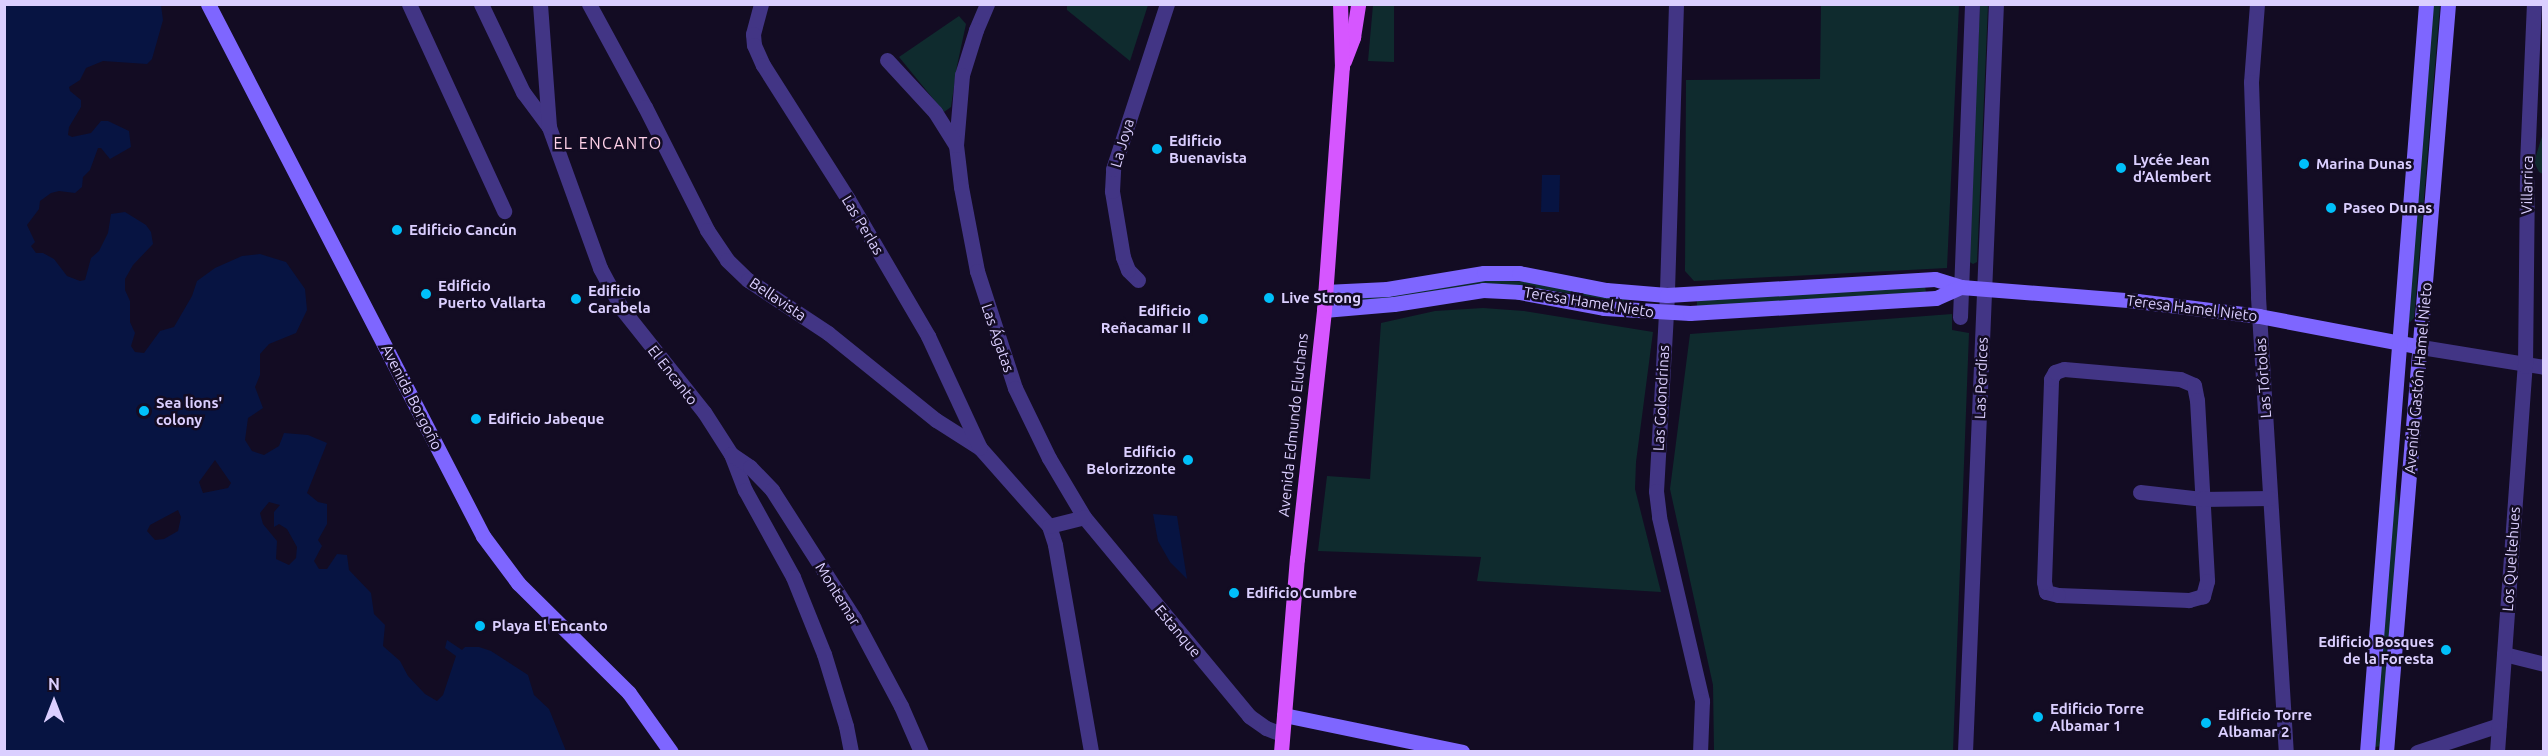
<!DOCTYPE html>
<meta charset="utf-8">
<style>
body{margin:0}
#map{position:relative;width:2548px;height:756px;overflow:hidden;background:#130c23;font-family:Ubuntu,sans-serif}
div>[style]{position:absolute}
.green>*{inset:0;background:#0f2b2e}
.water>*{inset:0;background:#071442}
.street>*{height:15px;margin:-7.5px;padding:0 7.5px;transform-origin:7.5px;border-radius:7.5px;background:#423585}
.secondary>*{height:15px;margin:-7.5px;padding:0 7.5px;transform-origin:7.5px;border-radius:7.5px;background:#7e66ff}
.primary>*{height:15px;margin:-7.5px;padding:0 7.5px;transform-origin:7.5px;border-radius:7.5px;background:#d656ff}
.dots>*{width:16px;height:16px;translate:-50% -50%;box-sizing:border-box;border:3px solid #130c23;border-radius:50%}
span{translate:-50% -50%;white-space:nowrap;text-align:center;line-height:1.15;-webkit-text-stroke:5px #130c23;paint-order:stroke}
.poi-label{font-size:15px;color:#dbcfff;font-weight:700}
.left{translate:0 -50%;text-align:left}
.right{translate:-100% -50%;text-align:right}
.street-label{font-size:15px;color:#dbcfff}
.neighbourhood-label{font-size:16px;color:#ffd1e8;letter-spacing:1.5px}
.frame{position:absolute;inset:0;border:6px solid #dbcfff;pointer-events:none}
.north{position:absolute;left:24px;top:672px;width:60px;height:60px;-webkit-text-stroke:4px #130c23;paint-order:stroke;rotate:0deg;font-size:16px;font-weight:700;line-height:24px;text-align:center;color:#dbcfff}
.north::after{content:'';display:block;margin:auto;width:21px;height:27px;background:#dbcfff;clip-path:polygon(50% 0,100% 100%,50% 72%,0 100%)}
</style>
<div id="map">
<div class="green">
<i style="clip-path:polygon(1067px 5px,1148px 5px,1130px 61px,1067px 10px)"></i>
<i style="clip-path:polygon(1373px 5px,1394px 5px,1394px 62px,1368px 61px)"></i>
<i style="clip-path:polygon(1821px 5px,1959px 5px,1947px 268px,1694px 281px,1685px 271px,1686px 80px,1820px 79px)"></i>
<i style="clip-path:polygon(1980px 5px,1988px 5px,1977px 262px,1973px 264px,1968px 261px)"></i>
<i style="clip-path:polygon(2433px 5px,2440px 5px,2414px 318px,2409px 323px,2405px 319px)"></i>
<i style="clip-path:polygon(959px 16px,966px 24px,957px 66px,951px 107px,944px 112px,899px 57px)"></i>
<i style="clip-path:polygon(2543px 121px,2543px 174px,2539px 172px,2534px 162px,2543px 133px)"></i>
<i style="clip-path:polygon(1473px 280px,1530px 282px,1629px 300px,1629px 303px,1530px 287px,1362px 300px,1362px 296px)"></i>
<i style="clip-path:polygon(1925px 286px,1926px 292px,1697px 306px,1697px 300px)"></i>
<i style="clip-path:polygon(1483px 308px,1524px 311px,1653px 332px,1636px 462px,1635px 489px,1661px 592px,1477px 581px,1481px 557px,1318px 551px,1327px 476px,1370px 479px,1381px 323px,1435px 311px)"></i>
<i style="clip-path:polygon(1952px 314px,1952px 330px,1969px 333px,1953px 751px,1714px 751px,1713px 685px,1670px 489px,1690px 334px)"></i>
<i style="clip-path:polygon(2396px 485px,2400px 519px,2381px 746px,2375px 747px,2373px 745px)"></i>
</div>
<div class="water">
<i style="clip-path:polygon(evenodd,4px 5px,161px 5px,163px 20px,152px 59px,147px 64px,103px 61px,86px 68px,80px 80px,69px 87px,70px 91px,81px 100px,81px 107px,69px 127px,68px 135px,72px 137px,91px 133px,101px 121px,108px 121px,129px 131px,131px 147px,110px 159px,101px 148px,98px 148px,90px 170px,83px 177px,82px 187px,75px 193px,59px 191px,51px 193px,40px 201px,39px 209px,27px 225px,35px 242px,31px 246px,36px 253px,43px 253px,54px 259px,67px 276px,80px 281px,85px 280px,91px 258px,99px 251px,108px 233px,111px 214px,125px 212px,146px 225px,151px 232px,153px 244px,133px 265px,125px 279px,125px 290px,130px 301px,130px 322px,135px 333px,131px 346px,135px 352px,144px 353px,160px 331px,174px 327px,192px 296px,197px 281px,215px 268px,242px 256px,260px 254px,286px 262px,305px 289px,307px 310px,296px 333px,269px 344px,260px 354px,260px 375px,255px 387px,263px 408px,248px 418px,245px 440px,252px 451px,264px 455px,279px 446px,284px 433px,308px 435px,327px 443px,307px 493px,318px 502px,327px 504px,327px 524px,318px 540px,322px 546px,314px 561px,319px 569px,327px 569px,337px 554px,347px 555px,349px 570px,371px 593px,374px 614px,385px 625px,383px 646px,400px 661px,408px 676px,425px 694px,437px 701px,443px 695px,456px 656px,445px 648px,447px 640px,462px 650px,465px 647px,479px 647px,491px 651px,528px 675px,534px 695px,549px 709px,566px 751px,5px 751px,4px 5px,215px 460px,231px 483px,228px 488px,203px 493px,199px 482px,215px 460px,4px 5px,269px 502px,280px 505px,274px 512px,274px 527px,279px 524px,287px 529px,297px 547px,296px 558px,289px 565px,276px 559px,277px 541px,263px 524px,260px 513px,269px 502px,4px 5px,178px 510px,181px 517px,178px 531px,164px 539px,155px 540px,147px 531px,150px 525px,178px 510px)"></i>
<i style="clip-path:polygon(1542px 175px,1560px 175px,1559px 212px,1541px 212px)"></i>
<i style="clip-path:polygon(1153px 514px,1177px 516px,1187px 579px,1170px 562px,1158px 541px)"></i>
</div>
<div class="street">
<i style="left:409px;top:4px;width:228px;rotate:65.3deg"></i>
<i style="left:481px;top:4px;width:98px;rotate:64.5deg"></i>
<i style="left:523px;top:92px;width:44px;rotate:53.4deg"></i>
<i style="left:549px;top:127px;width:150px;rotate:70.1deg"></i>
<i style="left:600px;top:268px;width:47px;rotate:61.8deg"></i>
<i style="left:622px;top:309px;width:132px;rotate:51.5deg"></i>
<i style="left:704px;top:412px;width:50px;rotate:57.3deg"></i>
<i style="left:731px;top:454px;width:39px;rotate:69deg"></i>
<i style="left:745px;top:490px;width:99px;rotate:61.1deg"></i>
<i style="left:793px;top:577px;width:83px;rotate:68.1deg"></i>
<i style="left:824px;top:654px;width:75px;rotate:73deg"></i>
<i style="left:846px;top:726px;width:26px;rotate:79deg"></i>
<i style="left:540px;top:4px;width:123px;rotate:85.8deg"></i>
<i style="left:589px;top:4px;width:117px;rotate:61.5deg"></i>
<i style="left:645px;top:107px;width:138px;rotate:63.2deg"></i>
<i style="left:707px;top:230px;width:36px;rotate:56deg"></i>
<i style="left:727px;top:260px;width:29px;rotate:44deg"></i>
<i style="left:748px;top:280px;width:96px;rotate:33.5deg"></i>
<i style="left:828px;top:333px;width:139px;rotate:38.9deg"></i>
<i style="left:936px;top:420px;width:52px;rotate:32.5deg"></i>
<i style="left:980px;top:448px;width:104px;rotate:48.5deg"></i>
<i style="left:1049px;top:526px;width:20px;rotate:72deg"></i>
<i style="left:1055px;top:545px;width:210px;rotate:80.1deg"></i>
<i style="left:761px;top:4px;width:31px;rotate:105deg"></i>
<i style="left:753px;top:34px;width:11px;rotate:85deg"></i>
<i style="left:754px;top:45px;width:22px;rotate:66deg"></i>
<i style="left:763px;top:65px;width:159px;rotate:57.6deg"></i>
<i style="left:848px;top:199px;width:159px;rotate:59.7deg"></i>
<i style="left:928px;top:336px;width:123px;rotate:65.1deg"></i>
<i style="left:987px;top:4px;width:28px;rotate:113deg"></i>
<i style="left:976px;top:30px;width:47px;rotate:107.3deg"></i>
<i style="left:962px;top:75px;width:70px;rotate:94.9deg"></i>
<i style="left:956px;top:145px;width:42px;rotate:83.2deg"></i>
<i style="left:961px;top:187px;width:86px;rotate:79.2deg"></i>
<i style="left:977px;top:271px;width:123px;rotate:72deg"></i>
<i style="left:1015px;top:388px;width:78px;rotate:64.1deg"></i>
<i style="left:1049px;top:458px;width:69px;rotate:59.3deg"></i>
<i style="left:1084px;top:517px;width:259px;rotate:50.3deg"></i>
<i style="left:1249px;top:716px;width:21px;rotate:35deg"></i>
<i style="left:1266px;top:728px;width:17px;rotate:21deg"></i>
<i style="left:1676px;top:4px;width:291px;rotate:91.8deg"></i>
<i style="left:1667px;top:295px;width:196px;rotate:93.2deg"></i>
<i style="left:1656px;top:491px;width:26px;rotate:83deg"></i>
<i style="left:1659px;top:517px;width:189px;rotate:76.8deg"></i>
<i style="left:1702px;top:701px;width:51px;rotate:92.2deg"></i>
<i style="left:2257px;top:4px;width:78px;rotate:94.4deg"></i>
<i style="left:2251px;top:82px;width:215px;rotate:88.1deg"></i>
<i style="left:2258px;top:297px;width:456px;rotate:86.5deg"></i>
<i style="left:887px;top:60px;width:71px;rotate:47.3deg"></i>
<i style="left:935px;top:112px;width:39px;rotate:58deg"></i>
<i style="left:1138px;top:280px;width:14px;rotate:-135deg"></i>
<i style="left:1128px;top:270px;width:14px;rotate:-111deg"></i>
<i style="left:1123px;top:257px;width:67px;rotate:-99.5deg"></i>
<i style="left:1112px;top:191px;width:22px;rotate:-87deg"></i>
<i style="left:1113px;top:169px;width:174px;rotate:-71.9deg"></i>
<i style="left:1960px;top:317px;width:313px;rotate:-87.8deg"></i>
<i style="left:2421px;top:347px;width:125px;rotate:9.2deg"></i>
<i style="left:2064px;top:369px;width:116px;rotate:4.9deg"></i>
<i style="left:2180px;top:379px;width:15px;rotate:23deg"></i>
<i style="left:2194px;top:385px;width:15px;rotate:79deg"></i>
<i style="left:2197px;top:400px;width:181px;rotate:86.8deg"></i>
<i style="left:2207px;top:581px;width:16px;rotate:105deg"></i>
<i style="left:2203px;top:596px;width:15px;rotate:164deg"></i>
<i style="left:2189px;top:600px;width:131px;rotate:-177.8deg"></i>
<i style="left:2058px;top:595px;width:12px;rotate:-166deg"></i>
<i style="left:2046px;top:592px;width:10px;rotate:-101deg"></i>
<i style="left:2044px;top:582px;width:203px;rotate:-88deg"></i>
<i style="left:2051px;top:379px;width:8px;rotate:-60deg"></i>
<i style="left:2055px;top:372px;width:9px;rotate:-18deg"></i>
<i style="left:731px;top:454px;width:23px;rotate:34deg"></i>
<i style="left:750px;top:467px;width:32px;rotate:46deg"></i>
<i style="left:772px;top:490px;width:152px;rotate:57.4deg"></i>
<i style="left:854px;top:618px;width:100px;rotate:61.9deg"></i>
<i style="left:901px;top:706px;width:50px;rotate:66.5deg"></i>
<i style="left:2140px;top:492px;width:62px;rotate:6.4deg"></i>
<i style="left:2202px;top:499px;width:68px;rotate:-0.8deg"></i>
<i style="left:1049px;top:526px;width:36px;rotate:-14deg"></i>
<i style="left:2504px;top:654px;width:41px;rotate:14deg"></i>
<i style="left:1965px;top:752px;width:749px;rotate:-87.63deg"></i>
<i style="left:2417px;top:752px;width:86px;rotate:-18.2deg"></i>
<i style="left:2497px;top:752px;width:387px;rotate:-85.9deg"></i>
<i style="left:2525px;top:366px;width:203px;rotate:-89.4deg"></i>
<i style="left:2527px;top:163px;width:159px;rotate:-87.5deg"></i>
</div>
<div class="secondary">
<i style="left:208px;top:4px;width:599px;rotate:62.66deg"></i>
<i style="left:483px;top:536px;width:59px;rotate:53.3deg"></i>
<i style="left:518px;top:583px;width:156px;rotate:44.7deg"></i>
<i style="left:629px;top:693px;width:72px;rotate:54.6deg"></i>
<i style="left:1325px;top:292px;width:62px;rotate:-2.8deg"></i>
<i style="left:1387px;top:289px;width:98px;rotate:-9.4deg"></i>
<i style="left:1484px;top:273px;width:35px"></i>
<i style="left:1519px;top:273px;width:89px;rotate:11.1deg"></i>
<i style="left:1606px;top:290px;width:61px;rotate:4.7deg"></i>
<i style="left:1667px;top:295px;width:268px;rotate:-3.4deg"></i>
<i style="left:1935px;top:279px;width:27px;rotate:17deg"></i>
<i style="left:1961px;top:287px;width:177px;rotate:4.5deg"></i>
<i style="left:2137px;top:301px;width:123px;rotate:7deg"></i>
<i style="left:2259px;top:316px;width:165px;rotate:10.8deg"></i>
<i style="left:1324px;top:310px;width:70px;rotate:-4.9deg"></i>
<i style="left:1394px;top:304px;width:90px;rotate:-8.9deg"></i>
<i style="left:1483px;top:290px;width:36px;rotate:3deg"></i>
<i style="left:1519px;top:292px;width:86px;rotate:10.7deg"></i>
<i style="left:1604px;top:308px;width:86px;rotate:3.3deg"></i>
<i style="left:1690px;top:313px;width:246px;rotate:-3.5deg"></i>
<i style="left:1936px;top:298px;width:27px;rotate:-24deg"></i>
<i style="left:1284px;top:715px;width:182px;rotate:11.7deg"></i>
<i style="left:2367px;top:752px;width:750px;rotate:-85.49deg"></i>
<i style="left:2386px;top:752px;width:751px;rotate:-85.26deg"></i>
</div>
<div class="primary">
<i style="left:1344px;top:61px;width:26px;rotate:-69deg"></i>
<i style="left:1353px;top:37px;width:33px;rotate:-81deg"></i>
<i style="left:1281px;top:752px;width:194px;rotate:-85.3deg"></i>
<i style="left:1297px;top:559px;width:250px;rotate:-83.8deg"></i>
<i style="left:1324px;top:310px;width:244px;rotate:-85.8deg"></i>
<i style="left:1342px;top:67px;width:63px;rotate:-91.8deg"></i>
</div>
<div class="dots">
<i style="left:1157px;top:149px;background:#00c0fa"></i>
<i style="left:2304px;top:164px;background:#00c0fa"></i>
<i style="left:2121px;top:168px;background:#00c0fa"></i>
<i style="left:2331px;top:208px;background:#00c0fa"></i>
<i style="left:397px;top:230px;background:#00c0fa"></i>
<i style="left:426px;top:294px;background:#00c0fa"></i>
<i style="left:1269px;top:298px;background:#00c0fa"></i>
<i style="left:576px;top:299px;background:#00c0fa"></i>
<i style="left:1203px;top:319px;background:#00c0fa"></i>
<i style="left:144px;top:411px;background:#00c0fa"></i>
<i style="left:476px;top:419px;background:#00c0fa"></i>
<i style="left:1188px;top:460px;background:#00c0fa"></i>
<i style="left:1234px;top:593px;background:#00c0fa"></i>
<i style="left:480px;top:626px;background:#00c0fa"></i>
<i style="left:2446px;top:650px;background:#00c0fa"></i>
<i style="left:2038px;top:717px;background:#00c0fa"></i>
<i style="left:2206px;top:723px;background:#00c0fa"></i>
</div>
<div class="poi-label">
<span class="left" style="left:1169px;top:149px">Edificio<br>Buenavista</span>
<span class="left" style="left:2133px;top:168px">Lycée Jean<br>d’Alembert</span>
<span class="left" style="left:2316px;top:164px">Marina Dunas</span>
<span class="left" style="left:2343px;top:208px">Paseo Dunas</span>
<span class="left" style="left:409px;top:230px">Edificio Cancún</span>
<span class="left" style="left:438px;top:294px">Edificio<br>Puerto Vallarta</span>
<span class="left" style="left:588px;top:299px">Edificio<br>Carabela</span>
<span class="left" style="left:1281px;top:298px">Live Strong</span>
<span class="right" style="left:1191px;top:319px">Edificio<br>Reñacamar II</span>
<span class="left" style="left:156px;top:411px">Sea lions'<br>colony</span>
<span class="left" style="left:488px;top:419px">Edificio Jabeque</span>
<span class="right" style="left:1176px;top:460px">Edificio<br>Belorizzonte</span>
<span class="left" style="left:1246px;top:593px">Edificio Cumbre</span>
<span class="left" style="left:492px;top:626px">Playa El Encanto</span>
<span class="right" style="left:2434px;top:650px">Edificio Bosques<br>de la Foresta</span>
<span class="left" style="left:2050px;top:717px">Edificio Torre<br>Albamar 1</span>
<span class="left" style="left:2218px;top:723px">Edificio Torre<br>Albamar 2</span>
</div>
<div class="street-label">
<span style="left:1122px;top:143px;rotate:-74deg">La Joya</span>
<span style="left:2527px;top:185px;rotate:-89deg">Villarrica</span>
<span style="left:863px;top:225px;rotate:59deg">Las Perlas</span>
<span style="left:778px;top:299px;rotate:34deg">Bellavista</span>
<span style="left:1589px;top:302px;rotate:9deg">Teresa Hamel Nieto</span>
<span style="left:2192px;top:308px;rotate:7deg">Teresa Hamel Nieto</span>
<span style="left:998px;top:338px;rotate:71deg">Las Ágatas</span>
<span style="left:673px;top:375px;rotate:52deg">El Encanto</span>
<span style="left:1981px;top:378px;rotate:-88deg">Las Perdices</span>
<span style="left:2263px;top:378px;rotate:-94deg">Las Tórtolas</span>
<span style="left:2418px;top:378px;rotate:-85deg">Avenida Gastón Hamel Nieto</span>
<span style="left:412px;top:397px;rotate:63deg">Avenida Borgoño</span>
<span style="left:1661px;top:398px;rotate:-87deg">Las Golondrinas</span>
<span style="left:1293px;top:425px;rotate:-84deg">Avenida Edmundo Eluchans</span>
<span style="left:2511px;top:559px;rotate:-86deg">Los Queltehues</span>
<span style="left:838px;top:594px;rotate:58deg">Montemar</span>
<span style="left:1178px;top:631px;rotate:50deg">Estanque</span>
</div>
<div class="neighbourhood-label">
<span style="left:608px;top:143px">EL ENCANTO</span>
</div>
<div class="frame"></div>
<div class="north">N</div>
</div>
